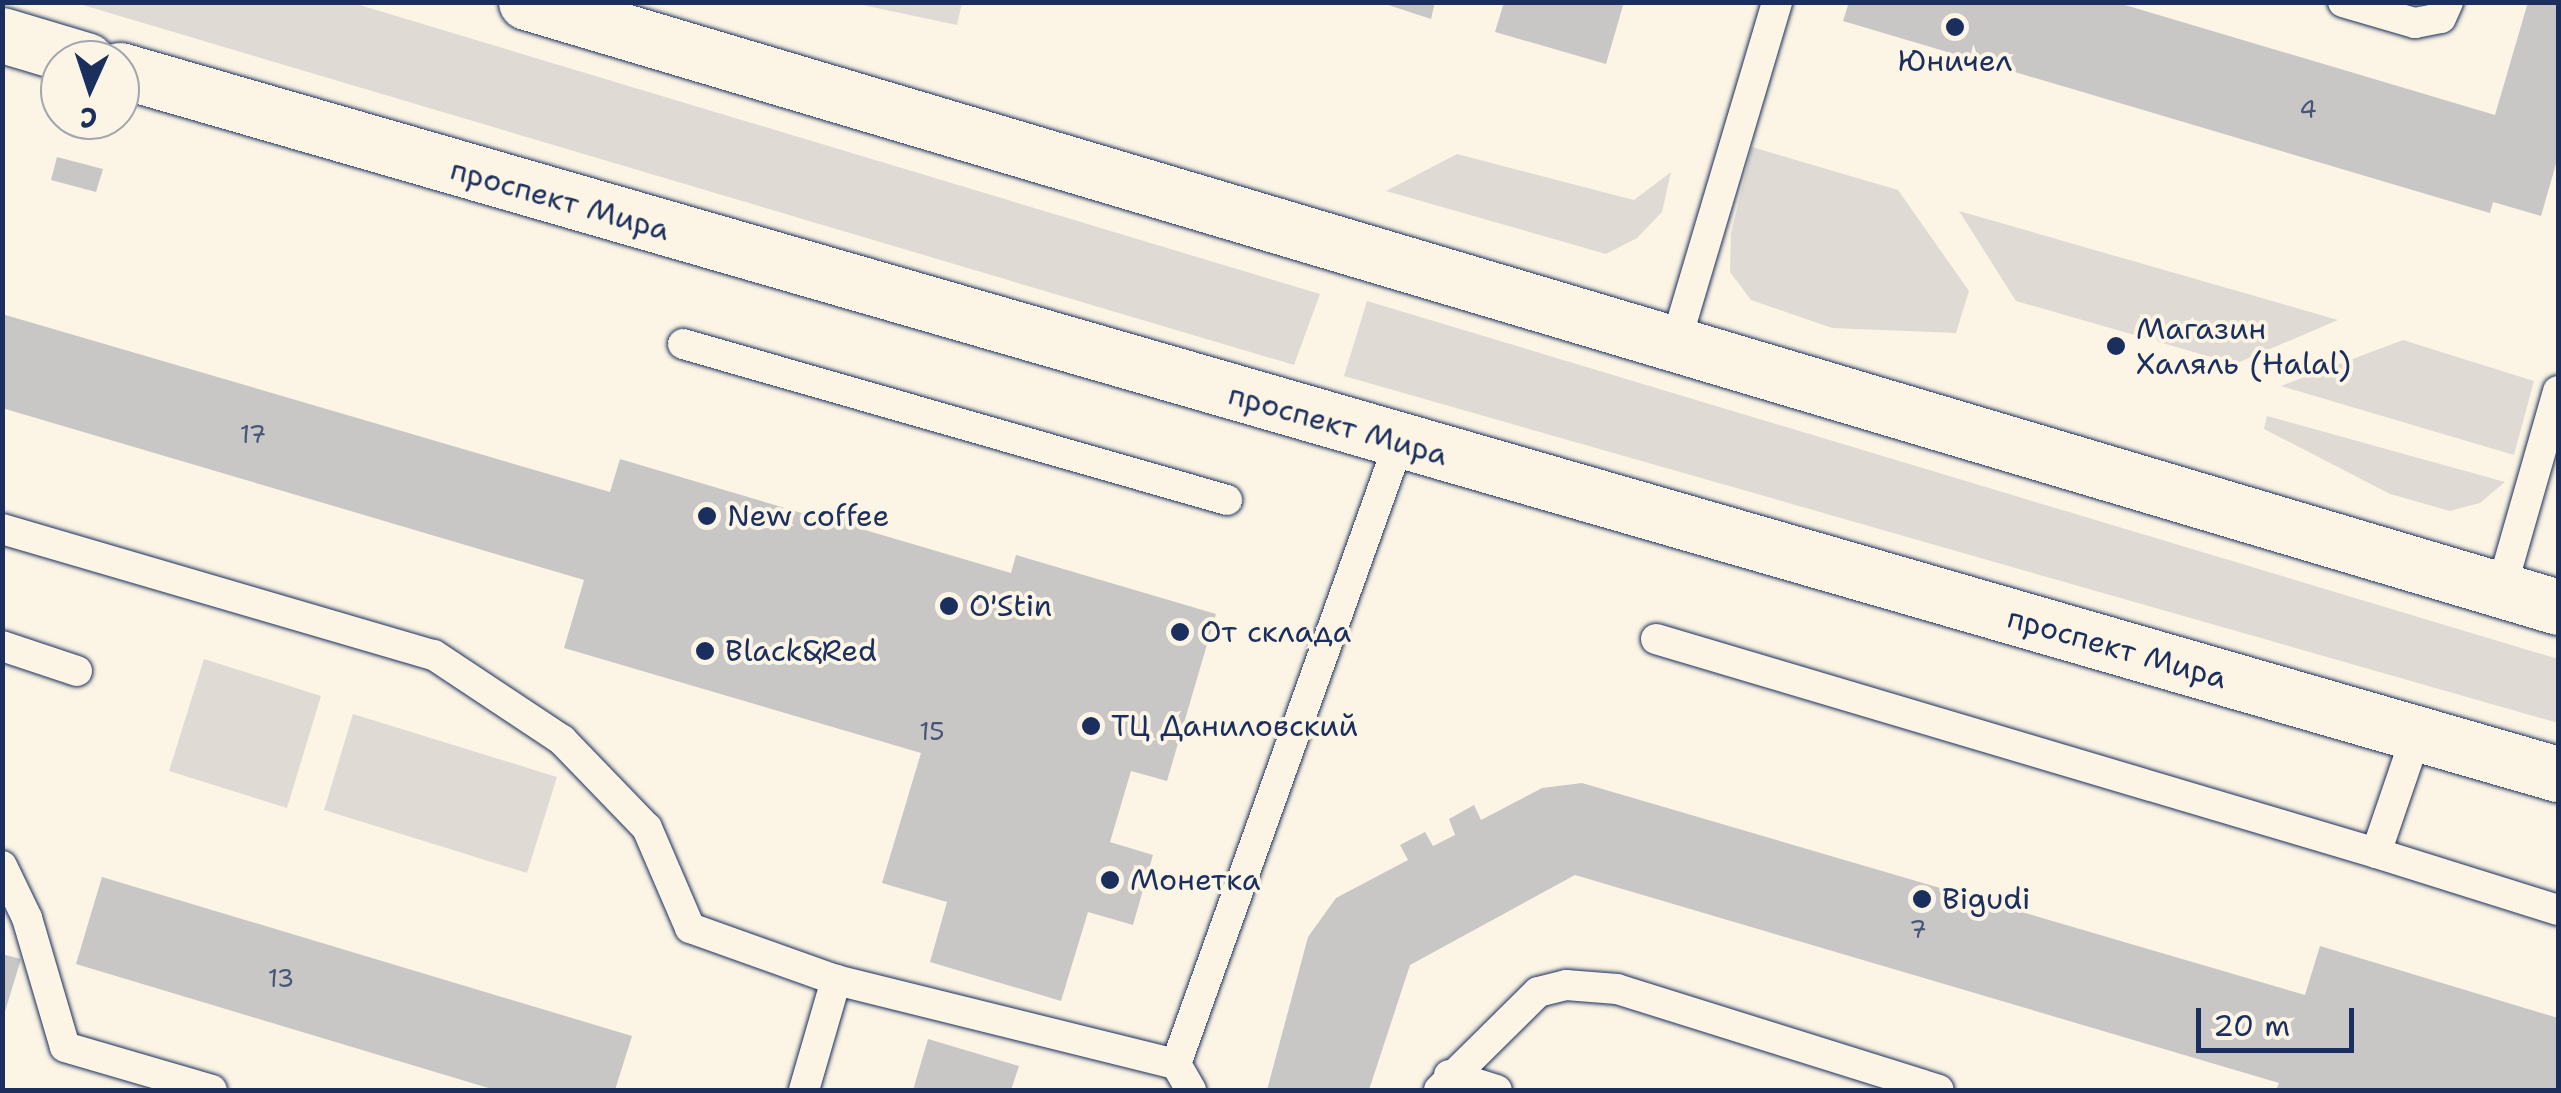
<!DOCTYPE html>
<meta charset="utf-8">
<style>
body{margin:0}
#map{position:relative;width:2561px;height:1093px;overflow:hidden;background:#fcf5e5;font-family:"Shantell Sans",sans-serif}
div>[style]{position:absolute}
.green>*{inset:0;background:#dfdbd4}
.building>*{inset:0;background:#c8c7c6}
.roads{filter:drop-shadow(0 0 2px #1b2f5e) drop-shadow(0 0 2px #1b2f5e)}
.lane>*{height:30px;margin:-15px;padding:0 15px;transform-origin:15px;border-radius:15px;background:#fcf5e5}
.primary>*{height:55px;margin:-27.5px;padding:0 27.5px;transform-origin:27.5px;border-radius:27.5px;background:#fcf5e5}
.dots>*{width:28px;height:28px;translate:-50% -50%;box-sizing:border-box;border:5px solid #fcf5e5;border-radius:50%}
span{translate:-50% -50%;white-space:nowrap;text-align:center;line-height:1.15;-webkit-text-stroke:8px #fcf5e5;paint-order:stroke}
.number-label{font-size:25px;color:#465578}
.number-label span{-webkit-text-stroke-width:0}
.poi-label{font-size:30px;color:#1b2f5e}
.left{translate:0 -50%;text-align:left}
.street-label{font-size:30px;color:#1b2f5e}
.frame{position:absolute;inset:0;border:5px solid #1b2f5e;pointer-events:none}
.north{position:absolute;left:40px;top:40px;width:100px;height:100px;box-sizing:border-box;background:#fcf5e5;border:2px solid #a2a6af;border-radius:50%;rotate:183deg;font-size:28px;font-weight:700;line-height:40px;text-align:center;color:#1b2f5e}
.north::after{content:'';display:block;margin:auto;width:35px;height:45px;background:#1b2f5e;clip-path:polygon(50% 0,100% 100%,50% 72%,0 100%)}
.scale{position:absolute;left:2196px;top:1008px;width:158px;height:45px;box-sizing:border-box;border:5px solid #1b2f5e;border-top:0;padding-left:12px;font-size:30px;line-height:35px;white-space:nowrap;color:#1b2f5e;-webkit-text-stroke:8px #fcf5e5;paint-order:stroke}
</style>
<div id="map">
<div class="green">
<i style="clip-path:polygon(76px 3px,353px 3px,1320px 294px,1294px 365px)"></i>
<i style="clip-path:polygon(853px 3px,962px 3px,957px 25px)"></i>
<i style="clip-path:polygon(1752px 147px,1898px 190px,1969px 291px,1956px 333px,1832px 328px,1751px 300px,1730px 272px,1731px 233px)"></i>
<i style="clip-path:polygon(1457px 154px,1634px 200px,1671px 172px,1662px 212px,1637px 238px,1606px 254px,1386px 191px)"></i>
<i style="clip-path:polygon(1959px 211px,2338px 320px,2235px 364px,2016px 301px)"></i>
<i style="clip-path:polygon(1367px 301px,2558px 659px,2558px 723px,1344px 376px)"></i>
<i style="clip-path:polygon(2403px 340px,2534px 381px,2514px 455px,2281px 386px)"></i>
<i style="clip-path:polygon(2267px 416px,2505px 482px,2480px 503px,2450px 511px,2390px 494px,2264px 429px)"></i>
<i style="clip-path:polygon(204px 659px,321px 696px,287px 808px,169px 771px)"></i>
<i style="clip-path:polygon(353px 714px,557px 777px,527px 873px,324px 810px)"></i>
</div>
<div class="building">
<i style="clip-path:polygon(1379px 2px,1435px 2px,1431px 19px)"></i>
<i style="clip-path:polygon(1504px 2px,1624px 2px,1606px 64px,1495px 32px)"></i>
<i style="clip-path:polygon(1849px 2px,2115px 2px,2495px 115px,2528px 2px,2558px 2px,2558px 157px,2541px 216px,2493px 202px,2490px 213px,1843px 21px)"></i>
<i style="clip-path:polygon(57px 157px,103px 169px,96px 192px,51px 180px)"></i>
<i style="clip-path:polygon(2px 314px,610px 492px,620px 459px,842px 525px,848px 505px,871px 511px,865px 530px,1011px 573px,1016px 555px,1216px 614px,1167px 781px,1131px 771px,1110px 842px,1153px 855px,1133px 925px,1088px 912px,1061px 1001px,930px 962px,947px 902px,882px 883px,921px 753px,564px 648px,584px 580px,2px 408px)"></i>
<i style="clip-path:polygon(1582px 783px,2305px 995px,2320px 946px,2558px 1018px,2558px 1090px,2276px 1090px,2279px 1083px,1575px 875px,1410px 965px,1369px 1090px,1267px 1090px,1308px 937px,1336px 898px,1408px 860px,1400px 845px,1425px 832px,1433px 846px,1455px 835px,1449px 819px,1474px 805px,1481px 820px,1542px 788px)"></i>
<i style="clip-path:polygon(102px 877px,632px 1036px,615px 1090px,495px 1090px,76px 964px)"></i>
<i style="clip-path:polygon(2px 954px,21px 959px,3px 1018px,2px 1018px)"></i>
<i style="clip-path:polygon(928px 1039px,1019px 1066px,1011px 1090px,913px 1090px)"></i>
</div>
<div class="roads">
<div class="lane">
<i style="left:2343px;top:2px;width:75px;rotate:16.3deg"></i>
<i style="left:2415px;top:23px;width:26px;rotate:-11deg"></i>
<i style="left:2441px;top:18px;width:17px;rotate:-66deg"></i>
<i style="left:683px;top:344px;width:566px;rotate:16deg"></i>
<i style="left:1674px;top:348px;width:361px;rotate:-73.4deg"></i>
<i style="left:2px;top:529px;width:450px;rotate:16.3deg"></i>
<i style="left:434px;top:655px;width:154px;rotate:33.6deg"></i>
<i style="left:562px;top:740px;width:122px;rotate:46deg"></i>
<i style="left:647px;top:828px;width:109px;rotate:66.7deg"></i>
<i style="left:690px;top:928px;width:155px;rotate:19.6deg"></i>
<i style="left:836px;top:980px;width:350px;rotate:13.9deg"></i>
<i style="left:1176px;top:1064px;width:30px;rotate:60deg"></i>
<i style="left:2501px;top:590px;width:207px;rotate:-74deg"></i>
<i style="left:1656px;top:639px;width:751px;rotate:16.55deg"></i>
<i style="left:2376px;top:853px;width:127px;rotate:-71.1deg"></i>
<i style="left:2px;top:646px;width:79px;rotate:18.4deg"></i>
<i style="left:2376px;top:853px;width:191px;rotate:17.4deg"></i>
<i style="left:2px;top:866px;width:58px;rotate:64.3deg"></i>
<i style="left:27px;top:918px;width:134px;rotate:73.6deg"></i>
<i style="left:65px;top:1047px;width:153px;rotate:16.3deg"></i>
<i style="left:1176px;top:1064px;width:660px;rotate:-70.25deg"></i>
<i style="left:1449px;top:1075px;width:50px;rotate:17.4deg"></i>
<i style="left:804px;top:1090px;width:115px;rotate:-73.8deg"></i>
<i style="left:1439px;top:1090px;width:139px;rotate:-44.7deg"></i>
<i style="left:1538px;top:992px;width:29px;rotate:-14deg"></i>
<i style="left:1566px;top:985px;width:51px;rotate:4.5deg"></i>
<i style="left:1617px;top:989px;width:337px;rotate:17.4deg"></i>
</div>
<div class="primary">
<i style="left:526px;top:2px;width:2120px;rotate:16.58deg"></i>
<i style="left:2px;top:35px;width:88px;rotate:16.6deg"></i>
<i style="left:120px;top:70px;width:2538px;rotate:16.11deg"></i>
</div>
</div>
<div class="dots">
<i style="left:1955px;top:27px;background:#1b2f5e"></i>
<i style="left:2116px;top:346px;background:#1b2f5e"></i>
<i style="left:707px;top:516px;background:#1b2f5e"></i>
<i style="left:949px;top:606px;background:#1b2f5e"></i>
<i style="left:1180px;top:632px;background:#1b2f5e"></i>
<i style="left:705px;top:651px;background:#1b2f5e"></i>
<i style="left:1091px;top:726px;background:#1b2f5e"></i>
<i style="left:1110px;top:880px;background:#1b2f5e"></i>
<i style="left:1922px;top:899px;background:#1b2f5e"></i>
</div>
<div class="number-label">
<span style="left:2308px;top:109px">4</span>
<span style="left:253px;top:434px">17</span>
<span style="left:932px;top:731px">15</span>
<span style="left:1918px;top:929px">7</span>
<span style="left:281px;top:978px">13</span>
</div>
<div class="poi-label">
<span style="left:1955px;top:61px">Юничел</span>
<span class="left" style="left:2136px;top:346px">Магазин<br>Халяль (Halal)</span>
<span class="left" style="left:727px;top:516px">New coffee</span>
<span class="left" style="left:969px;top:606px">O'Stin</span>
<span class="left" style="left:1200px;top:632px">От склада</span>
<span class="left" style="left:725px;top:651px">Black&amp;Red</span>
<span class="left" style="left:1111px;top:726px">ТЦ Даниловский</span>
<span class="left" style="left:1130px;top:880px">Монетка</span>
<span class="left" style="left:1942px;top:899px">Bigudi</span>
</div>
<div class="street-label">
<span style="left:560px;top:200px;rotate:16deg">проспект Мира</span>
<span style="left:1338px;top:425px;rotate:16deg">проспект Мира</span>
<span style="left:2117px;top:648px;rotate:16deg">проспект Мира</span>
</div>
<div class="frame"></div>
<div class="north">С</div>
<div class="scale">20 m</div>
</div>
